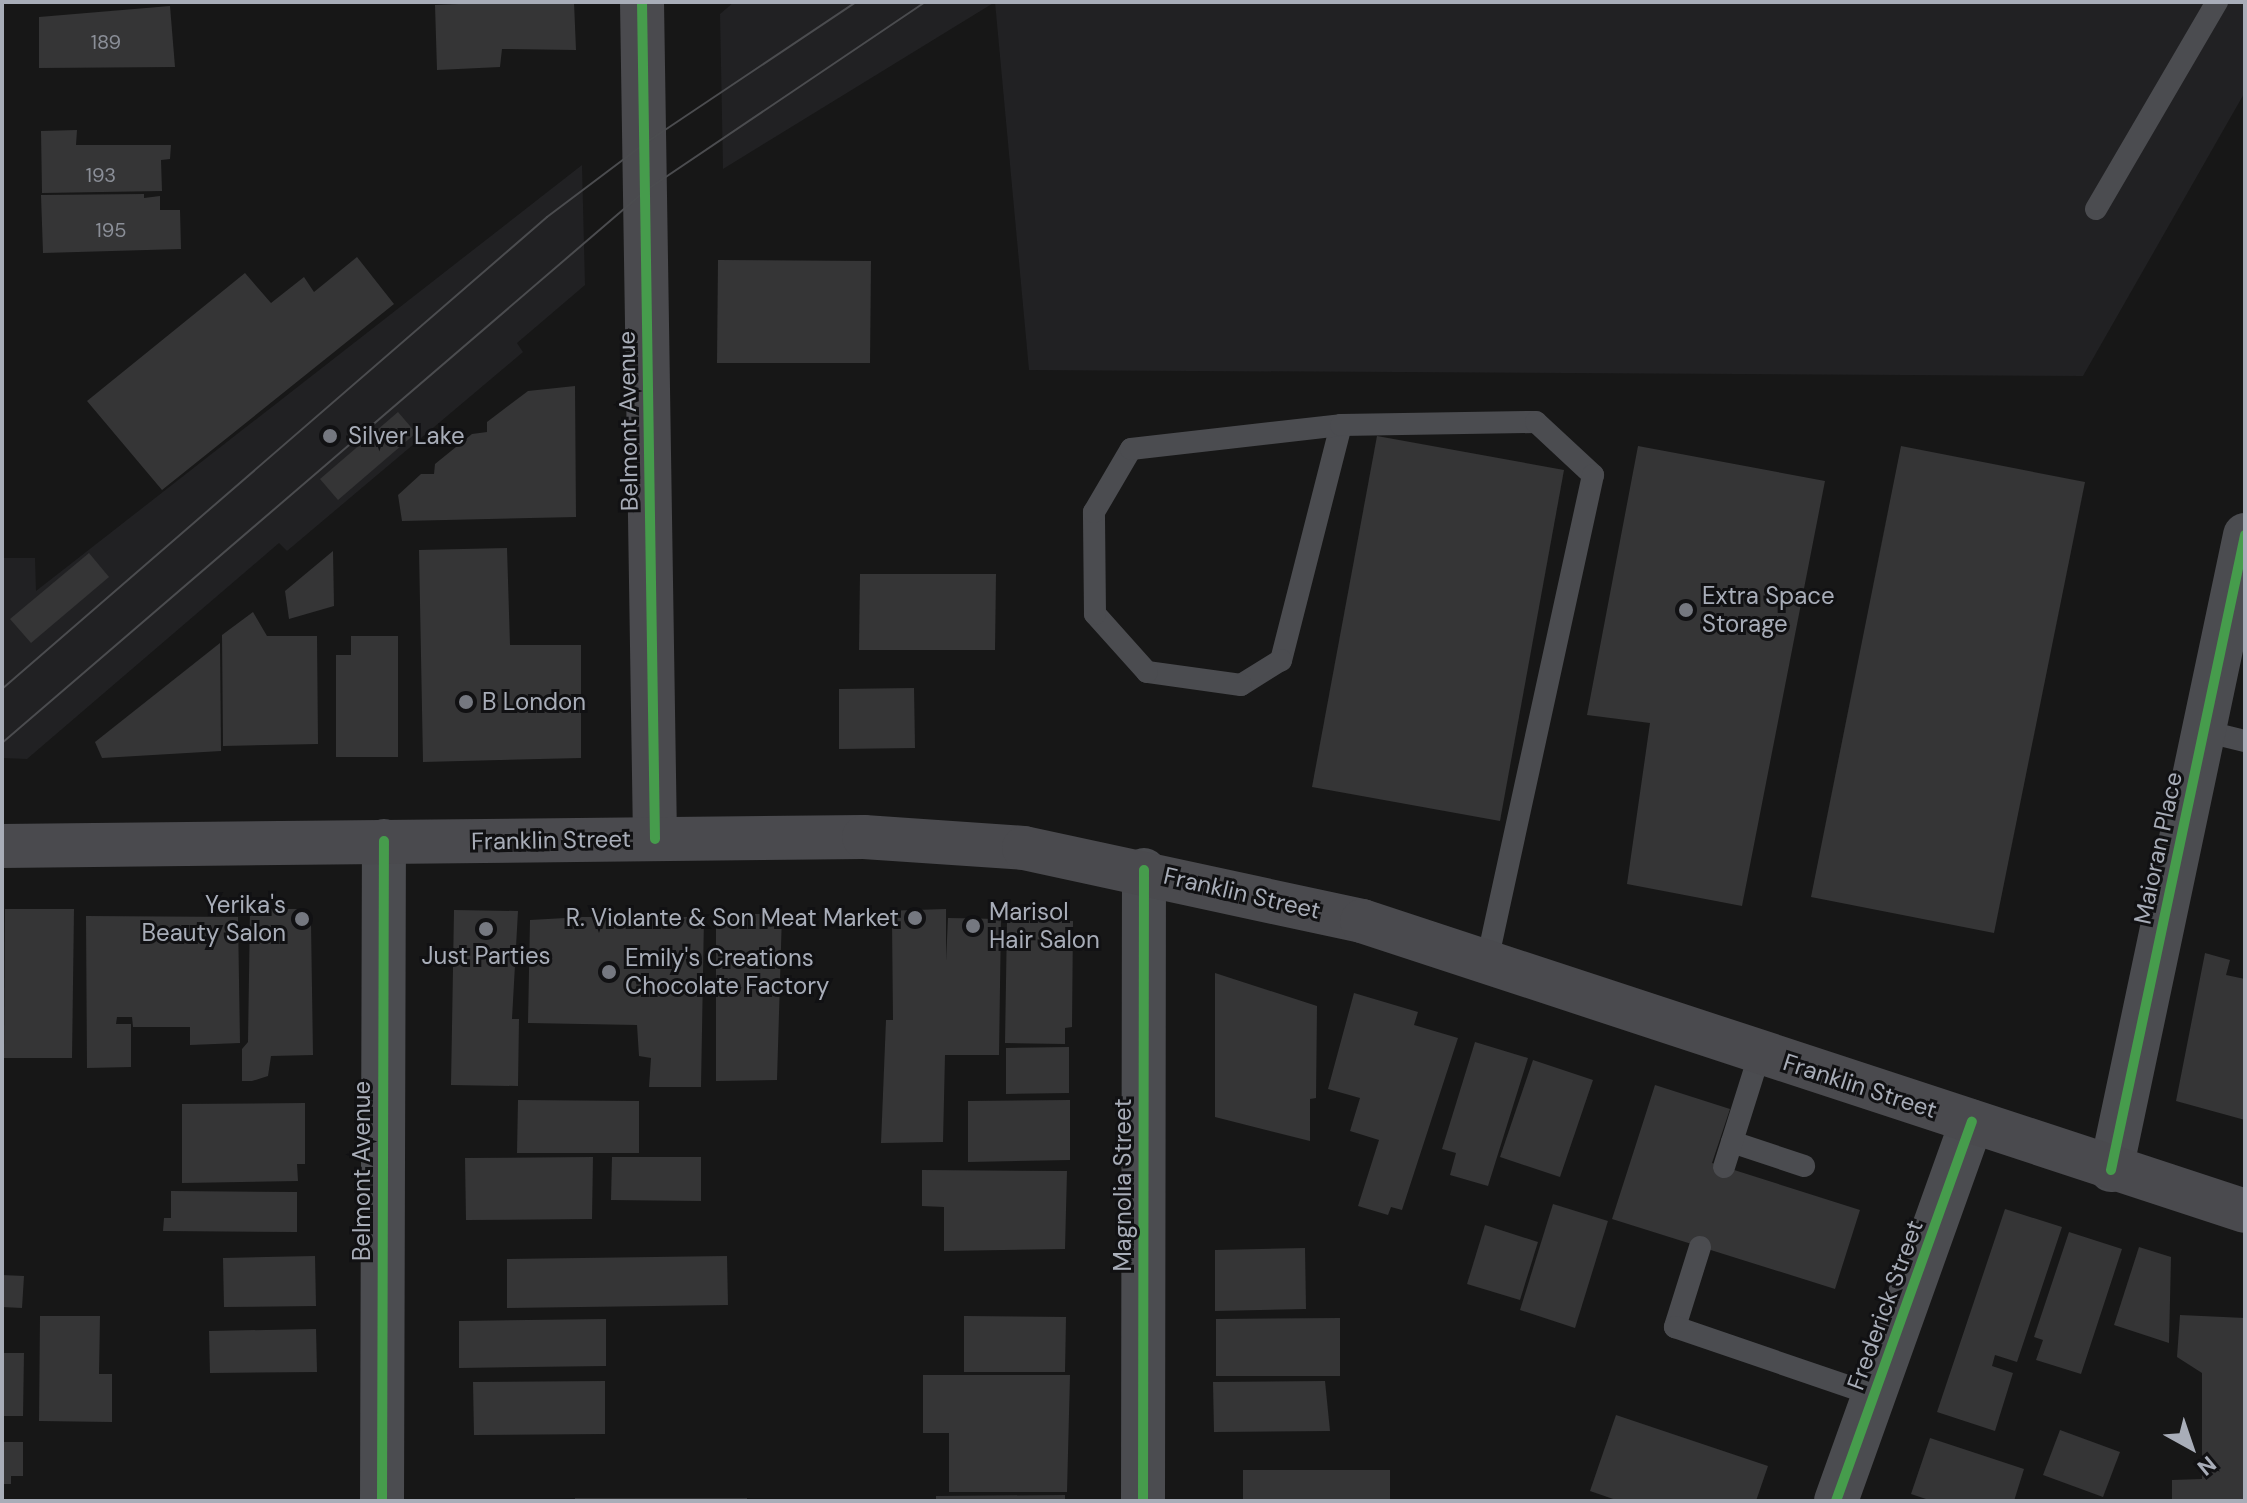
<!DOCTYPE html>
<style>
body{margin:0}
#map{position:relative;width:2247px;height:1503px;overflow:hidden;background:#171717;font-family:"DM Sans",sans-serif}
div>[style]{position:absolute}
.built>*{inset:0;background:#212123}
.building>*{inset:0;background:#353536}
.lane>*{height:22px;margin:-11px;padding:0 11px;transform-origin:11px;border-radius:11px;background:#4b4c50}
.street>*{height:44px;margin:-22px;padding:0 22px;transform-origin:22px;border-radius:22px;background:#4b4c50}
.secondary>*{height:44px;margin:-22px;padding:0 22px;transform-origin:22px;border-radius:22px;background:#4a4a4e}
.tram>*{height:2px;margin:-1px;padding:0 1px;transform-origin:1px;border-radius:1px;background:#4b4c4f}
.cycleway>*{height:10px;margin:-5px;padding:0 5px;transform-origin:5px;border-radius:5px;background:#469c4c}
.dots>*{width:22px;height:22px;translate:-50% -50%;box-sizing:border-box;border:4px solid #111113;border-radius:50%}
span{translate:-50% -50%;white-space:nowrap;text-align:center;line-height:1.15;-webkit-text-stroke:6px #111113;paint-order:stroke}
.number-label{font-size:20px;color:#8b8f98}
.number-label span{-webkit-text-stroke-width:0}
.street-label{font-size:24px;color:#a8adb8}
.poi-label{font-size:24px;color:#a8adb8}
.left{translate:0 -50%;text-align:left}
.right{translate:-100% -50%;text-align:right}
.frame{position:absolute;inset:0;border:4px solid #a8adb8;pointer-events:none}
.north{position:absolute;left:2151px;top:1407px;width:80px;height:80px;-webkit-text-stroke:6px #111113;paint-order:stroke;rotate:140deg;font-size:22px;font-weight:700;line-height:32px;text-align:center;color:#a8adb8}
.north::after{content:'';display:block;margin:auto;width:28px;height:36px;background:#a8adb8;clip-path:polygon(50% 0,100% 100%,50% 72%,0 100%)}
</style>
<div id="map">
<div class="built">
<i style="clip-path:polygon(734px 2px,2245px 2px,2245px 92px,2083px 376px,1029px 370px,995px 2px,723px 169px,720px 14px)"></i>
<i style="clip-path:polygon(582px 165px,585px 285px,517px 343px,523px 352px,287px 551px,279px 543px,27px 759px,2px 758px,2px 558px,35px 558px,36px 591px)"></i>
</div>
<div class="building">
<i style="clip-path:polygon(506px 2px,574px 2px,576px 50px,502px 49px,500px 67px,437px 70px,435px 5px)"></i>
<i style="clip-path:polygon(170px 6px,175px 67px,39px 68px,39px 17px)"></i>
<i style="clip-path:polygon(77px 130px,76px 145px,171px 145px,170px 159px,161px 160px,162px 191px,42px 193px,41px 131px)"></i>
<i style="clip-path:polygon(144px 194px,144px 198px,160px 196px,160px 210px,180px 210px,181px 249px,43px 253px,41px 195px)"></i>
<i style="clip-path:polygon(357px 257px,394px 304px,162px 490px,87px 401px,245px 273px,271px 303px,304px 277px,314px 292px)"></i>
<i style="clip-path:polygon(718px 260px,871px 261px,870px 363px,717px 363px)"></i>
<i style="clip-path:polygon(575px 386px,576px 517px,402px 521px,398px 495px,421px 474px,434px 474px,435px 464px,472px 434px,487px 432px,487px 422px,528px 391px)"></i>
<i style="clip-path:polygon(398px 412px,416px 433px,338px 500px,320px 479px)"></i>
<i style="clip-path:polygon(1377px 436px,1564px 470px,1500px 821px,1312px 787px)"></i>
<i style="clip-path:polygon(1638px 446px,1825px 481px,1742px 906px,1627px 884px,1650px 723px,1587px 715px)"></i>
<i style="clip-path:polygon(1901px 446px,2085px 482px,1994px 933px,1811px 897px)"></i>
<i style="clip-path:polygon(507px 548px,510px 645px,581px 645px,581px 758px,423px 762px,419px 550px)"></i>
<i style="clip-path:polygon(333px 551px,334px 606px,289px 619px,285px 591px)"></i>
<i style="clip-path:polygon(89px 553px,109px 577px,31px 643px,10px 619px)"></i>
<i style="clip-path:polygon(860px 574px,996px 574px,995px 650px,859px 650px)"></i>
<i style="clip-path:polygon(253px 612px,267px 636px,317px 636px,318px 744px,223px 746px,222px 635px)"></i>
<i style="clip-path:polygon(351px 636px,398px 636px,398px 757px,336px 757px,336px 655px,351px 655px)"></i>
<i style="clip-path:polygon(220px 643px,221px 751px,102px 758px,95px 742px)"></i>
<i style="clip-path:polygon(914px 688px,915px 748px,839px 749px,839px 689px)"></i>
<i style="clip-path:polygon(5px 909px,74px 909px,72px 1058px,4px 1058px)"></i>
<i style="clip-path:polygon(250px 909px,298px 909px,311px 923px,313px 1055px,271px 1056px,268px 1076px,252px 1081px,242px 1081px,242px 1049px,248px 1042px)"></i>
<i style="clip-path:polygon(946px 909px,946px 961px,948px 918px,1001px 919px,999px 1055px,945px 1055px,943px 1142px,881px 1143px,886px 1020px,893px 1020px,892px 921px,883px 911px)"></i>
<i style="clip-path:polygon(454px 910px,518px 911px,512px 1019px,519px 1019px,518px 1086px,451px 1085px)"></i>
<i style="clip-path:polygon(712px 914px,782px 914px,777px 1080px,716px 1081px,716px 925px,711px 924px)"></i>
<i style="clip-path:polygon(86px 916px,238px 917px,240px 1043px,190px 1045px,190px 1027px,133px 1027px,132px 1017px,117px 1017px,116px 1024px,131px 1024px,131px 1067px,87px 1068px)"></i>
<i style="clip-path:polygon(583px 917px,704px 917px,701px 1087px,649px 1087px,651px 1058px,639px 1056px,637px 1025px,528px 1023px,530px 920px)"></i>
<i style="clip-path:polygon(1007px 920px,1073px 921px,1072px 1027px,1065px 1028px,1065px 1044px,1005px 1043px)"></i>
<i style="clip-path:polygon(2205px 953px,2230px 960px,2226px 975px,2245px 979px,2245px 1120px,2176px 1101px)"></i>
<i style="clip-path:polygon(1215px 973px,1317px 1006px,1316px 1098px,1310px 1099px,1310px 1141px,1215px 1117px)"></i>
<i style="clip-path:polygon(1354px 993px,1418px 1012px,1414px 1025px,1458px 1038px,1402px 1210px,1391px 1207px,1388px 1215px,1358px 1206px,1379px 1140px,1350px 1131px,1360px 1098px,1328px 1089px)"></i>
<i style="clip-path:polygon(1475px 1042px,1528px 1058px,1488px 1186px,1450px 1175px,1456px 1153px,1442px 1149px)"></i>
<i style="clip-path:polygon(1069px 1047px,1069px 1093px,1006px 1094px,1006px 1048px)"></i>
<i style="clip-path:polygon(1533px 1060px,1593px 1080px,1560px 1177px,1500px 1157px)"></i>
<i style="clip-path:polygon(1655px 1085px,1730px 1109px,1712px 1163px,1860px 1210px,1835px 1289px,1612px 1219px)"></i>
<i style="clip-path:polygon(518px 1100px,639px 1101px,639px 1153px,517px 1153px)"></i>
<i style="clip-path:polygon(1070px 1100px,1070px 1160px,968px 1162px,968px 1101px)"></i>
<i style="clip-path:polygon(305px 1103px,305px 1164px,297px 1164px,298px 1181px,182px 1183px,182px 1104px)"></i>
<i style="clip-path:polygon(593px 1157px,592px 1219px,466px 1220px,465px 1158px)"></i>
<i style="clip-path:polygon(612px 1157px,701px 1157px,701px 1201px,611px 1200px)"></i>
<i style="clip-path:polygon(922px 1170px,1067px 1171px,1065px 1249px,944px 1251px,944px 1207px,922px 1206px)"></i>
<i style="clip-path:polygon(171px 1191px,297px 1192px,297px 1232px,163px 1231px,164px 1218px,171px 1218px)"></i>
<i style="clip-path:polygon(1553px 1204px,1608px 1221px,1575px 1328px,1520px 1310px)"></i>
<i style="clip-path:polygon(2005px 1209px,2062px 1227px,2017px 1362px,1995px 1355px,1992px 1366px,2013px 1373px,1995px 1431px,1937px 1412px)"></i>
<i style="clip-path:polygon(1485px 1225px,1538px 1242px,1520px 1300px,1467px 1284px)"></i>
<i style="clip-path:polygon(2069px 1232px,2122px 1249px,2081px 1374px,2036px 1360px,2043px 1340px,2034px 1337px)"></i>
<i style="clip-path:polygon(2139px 1247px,2171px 1257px,2169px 1343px,2114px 1325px)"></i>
<i style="clip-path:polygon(1305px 1248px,1306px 1309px,1215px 1311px,1215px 1250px)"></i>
<i style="clip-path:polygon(315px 1256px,316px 1306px,224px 1307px,223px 1258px)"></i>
<i style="clip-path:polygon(727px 1256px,728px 1305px,507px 1308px,507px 1259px)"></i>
<i style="clip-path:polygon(2px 1275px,24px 1276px,22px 1308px,2px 1307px)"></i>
<i style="clip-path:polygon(2180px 1315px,2245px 1318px,2245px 1501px,2172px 1501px,2172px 1480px,2202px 1479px,2202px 1373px,2177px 1357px)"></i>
<i style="clip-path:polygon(40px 1316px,100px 1316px,99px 1374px,112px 1374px,112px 1422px,39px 1421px)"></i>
<i style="clip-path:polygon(964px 1316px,1066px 1317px,1065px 1372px,964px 1372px)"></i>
<i style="clip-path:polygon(1340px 1318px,1340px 1376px,1216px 1376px,1216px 1319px)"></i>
<i style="clip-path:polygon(606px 1319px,606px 1366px,459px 1368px,459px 1321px)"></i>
<i style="clip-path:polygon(316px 1329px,317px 1372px,210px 1373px,209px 1331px)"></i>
<i style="clip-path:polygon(2px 1353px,24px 1353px,23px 1416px,2px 1416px)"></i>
<i style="clip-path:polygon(923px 1375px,1070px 1375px,1067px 1492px,949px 1492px,949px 1433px,923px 1433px)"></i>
<i style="clip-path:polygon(605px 1381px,605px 1434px,474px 1435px,473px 1382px)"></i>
<i style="clip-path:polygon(1325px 1381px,1330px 1431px,1214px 1432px,1213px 1382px)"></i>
<i style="clip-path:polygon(1616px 1415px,1768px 1466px,1756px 1501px,1619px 1501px,1590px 1491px)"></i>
<i style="clip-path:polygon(2060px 1430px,2120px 1452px,2103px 1497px,2043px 1475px)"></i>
<i style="clip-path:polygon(1930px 1438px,2024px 1469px,2014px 1501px,1932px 1501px,1911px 1494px)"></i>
<i style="clip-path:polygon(2px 1442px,23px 1442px,23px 1476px,11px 1476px,11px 1484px,2px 1484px)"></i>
<i style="clip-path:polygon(1243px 1470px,1390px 1470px,1390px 1501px,1243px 1501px)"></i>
<i style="clip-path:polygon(1065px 1495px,1065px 1501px,936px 1501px,936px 1496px)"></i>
<i style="clip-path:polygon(575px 1498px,747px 1498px,747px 1501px,575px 1501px)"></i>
</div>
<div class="lane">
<i style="left:2096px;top:209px;width:240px;rotate:-59.7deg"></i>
<i style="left:1341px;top:425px;width:243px;rotate:104.3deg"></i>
<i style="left:1281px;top:660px;width:47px;rotate:148deg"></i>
<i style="left:1241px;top:685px;width:95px;rotate:-172.1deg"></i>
<i style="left:1147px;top:672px;width:78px;rotate:-131.9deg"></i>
<i style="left:1095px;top:614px;width:102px;rotate:-90.6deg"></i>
<i style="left:1094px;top:512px;width:73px;rotate:-59.6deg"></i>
<i style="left:1131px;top:449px;width:211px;rotate:-6.5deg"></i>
<i style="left:1341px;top:425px;width:195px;rotate:-0.9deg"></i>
<i style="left:1536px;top:422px;width:78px;rotate:42.9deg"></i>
<i style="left:1593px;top:475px;width:499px;rotate:102.3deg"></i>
<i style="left:2204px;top:731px;width:42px;rotate:13.7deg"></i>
<i style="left:1732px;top:1142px;width:76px;rotate:18.4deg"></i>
<i style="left:1724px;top:1167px;width:120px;rotate:-72.5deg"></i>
<i style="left:1700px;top:1247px;width:84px;rotate:107.4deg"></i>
<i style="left:1675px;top:1327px;width:210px;rotate:18.9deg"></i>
</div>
<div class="street">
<i style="left:2111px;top:1170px;width:649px;rotate:-78.08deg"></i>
<i style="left:382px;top:1501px;width:660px;rotate:-89.83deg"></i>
<i style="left:1143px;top:1501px;width:631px;rotate:-89.91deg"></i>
<i style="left:1836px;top:1501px;width:403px;rotate:-70.3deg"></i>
</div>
<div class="secondary">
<i style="left:642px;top:2px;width:837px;rotate:89.11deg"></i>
<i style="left:2px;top:846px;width:862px;rotate:-0.6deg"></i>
<i style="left:864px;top:837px;width:160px;rotate:3.9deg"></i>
<i style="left:1024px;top:848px;width:346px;rotate:12.2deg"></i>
<i style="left:1362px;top:921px;width:929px;rotate:18.18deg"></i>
</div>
<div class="tram">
<i style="left:2px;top:689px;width:721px;rotate:-40.89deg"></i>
<i style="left:547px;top:217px;width:121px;rotate:-37deg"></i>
<i style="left:644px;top:144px;width:255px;rotate:-33.8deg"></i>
<i style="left:2px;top:743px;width:847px;rotate:-40.65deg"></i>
<i style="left:645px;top:191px;width:338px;rotate:-34deg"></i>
</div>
<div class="cycleway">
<i style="left:642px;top:2px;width:837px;rotate:89.11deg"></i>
<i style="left:2111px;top:1170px;width:649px;rotate:-78.08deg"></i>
<i style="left:382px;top:1501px;width:660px;rotate:-89.83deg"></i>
<i style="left:1143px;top:1501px;width:631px;rotate:-89.91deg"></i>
<i style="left:1836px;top:1501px;width:403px;rotate:-70.3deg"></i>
</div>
<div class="dots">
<i style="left:330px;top:436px;background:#757880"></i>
<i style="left:1686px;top:610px;background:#757880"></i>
<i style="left:466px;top:702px;background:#757880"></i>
<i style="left:915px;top:918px;background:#757880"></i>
<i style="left:302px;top:919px;background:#757880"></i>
<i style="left:973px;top:926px;background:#757880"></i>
<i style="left:486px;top:929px;background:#757880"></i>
<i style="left:609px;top:972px;background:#757880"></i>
</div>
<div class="number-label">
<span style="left:106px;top:42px">189</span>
<span style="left:101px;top:175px">193</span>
<span style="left:111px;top:230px">195</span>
</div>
<div class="street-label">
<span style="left:628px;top:421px;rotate:-91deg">Belmont Avenue</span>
<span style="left:551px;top:840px;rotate:-1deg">Franklin Street</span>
<span style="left:2158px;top:848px;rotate:-78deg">Maioran Place</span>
<span style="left:1242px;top:893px;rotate:13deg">Franklin Street</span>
<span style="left:1860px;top:1086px;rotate:18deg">Franklin Street</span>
<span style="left:362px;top:1171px;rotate:-90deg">Belmont Avenue</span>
<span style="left:1123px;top:1185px;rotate:-90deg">Magnolia Street</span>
<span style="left:1885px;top:1305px;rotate:-70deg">Frederick Street</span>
</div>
<div class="poi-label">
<span class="left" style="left:348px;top:436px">Silver Lake</span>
<span class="left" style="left:1702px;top:610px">Extra Space<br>Storage</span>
<span class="left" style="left:482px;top:702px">B London</span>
<span class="right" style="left:286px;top:919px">Yerika's<br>Beauty Salon</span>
<span class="left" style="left:989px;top:926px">Marisol<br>Hair Salon</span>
<span class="right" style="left:899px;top:918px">R. Violante &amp; Son Meat Market</span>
<span style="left:486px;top:956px">Just Parties</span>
<span class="left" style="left:625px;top:972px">Emily's Creations<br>Chocolate Factory</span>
</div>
<div class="frame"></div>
<div class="north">N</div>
</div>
